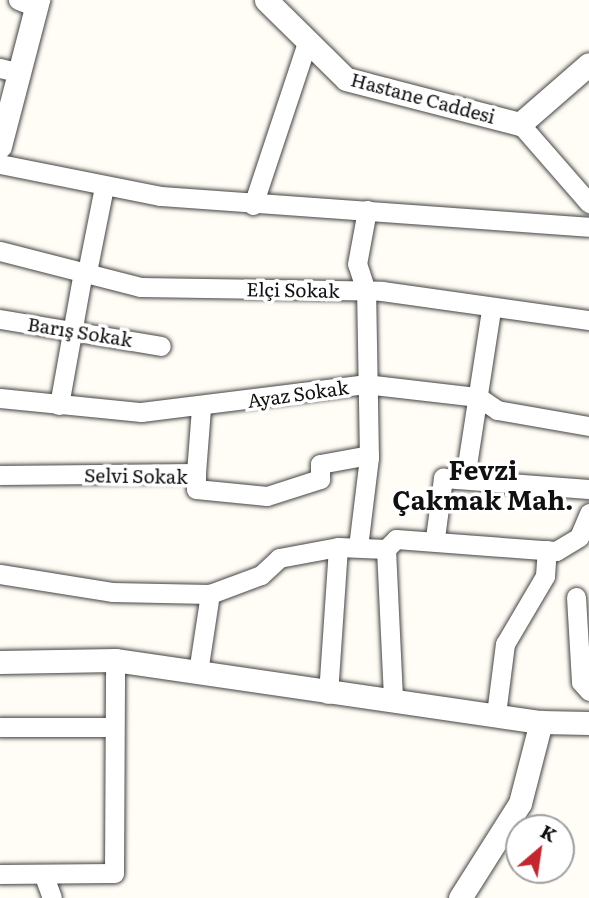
<!DOCTYPE html>
<meta charset="utf-8">
<style>
body{margin:0}
#map{position:relative;width:589px;height:898px;overflow:hidden;background:#fffdf5;font-family:Literata,serif}
div>[style]{position:absolute}
.roads{filter:drop-shadow(0 0 2px #444) drop-shadow(0 0 2px #444)}
.minor>*{height:19px;margin:-9.5px;padding:0 9.5px;transform-origin:9.5px;border-radius:9.5px;background:#fff}
.tertiary>*{height:23px;margin:-11.5px;padding:0 11.5px;transform-origin:11.5px;border-radius:11.5px;background:#fff}
span{translate:-50% -50%;white-space:nowrap;text-align:center;line-height:1.15;-webkit-text-stroke:7px #fff;paint-order:stroke}
.street-label{font-size:19px;color:#111}
.district-label{font-size:26px;color:#111;font-weight:700}
.north{position:absolute;left:505px;top:814px;width:70px;height:70px;box-sizing:border-box;background:#fff;border:2px solid #a0a0a0;border-radius:50%;rotate:29deg;font-size:19px;font-weight:700;line-height:28px;text-align:center;color:#111}
.north::after{content:'';display:block;margin:auto;width:24px;height:32px;background:#c4262e;clip-path:polygon(50% 0,100% 100%,50% 72%,0 100%)}
</style>
<div id="map">
<div class="roads">
<div class="minor">
<i style="left:18px;top:0;width:19px;rotate:21deg"></i>
<i style="left:0;top:68px;width:21px;rotate:14deg"></i>
<i style="left:520px;top:124px;width:105px;rotate:48.9deg"></i>
<i style="left:0;top:164px;width:163px;rotate:11.3deg"></i>
<i style="left:160px;top:196px;width:430px;rotate:4.1deg"></i>
<i style="left:253px;top:205px;width:168px;rotate:-71.6deg"></i>
<i style="left:0;top:251px;width:145px;rotate:14.4deg"></i>
<i style="left:140px;top:287px;width:242px;rotate:0.9deg"></i>
<i style="left:382px;top:291px;width:209px;rotate:8deg"></i>
<i style="left:87px;top:272px;width:87px;rotate:-78.7deg"></i>
<i style="left:0;top:319px;width:163px;rotate:9.5deg"></i>
<i style="left:0;top:398px;width:142px;rotate:5.7deg"></i>
<i style="left:141px;top:412px;width:226px;rotate:-7.1deg"></i>
<i style="left:365px;top:384px;width:114px;rotate:6.6deg"></i>
<i style="left:478px;top:397px;width:23px;rotate:34deg"></i>
<i style="left:497px;top:410px;width:93px;rotate:9.9deg"></i>
<i style="left:59px;top:405px;width:136px;rotate:-79.8deg"></i>
<i style="left:196px;top:473px;width:65px;rotate:-85.6deg"></i>
<i style="left:0;top:475px;width:196px;rotate:-0.6deg"></i>
<i style="left:196px;top:473px;width:16px;rotate:90deg"></i>
<i style="left:196px;top:489px;width:71px;rotate:5.6deg"></i>
<i style="left:267px;top:496px;width:56px;rotate:-17.8deg"></i>
<i style="left:320px;top:479px;width:15px;rotate:-90deg"></i>
<i style="left:320px;top:464px;width:50px;rotate:-10.4deg"></i>
<i style="left:465px;top:478px;width:169px;rotate:-81.2deg"></i>
<i style="left:435px;top:538px;width:61px;rotate:-82.4deg"></i>
<i style="left:443px;top:478px;width:146px;rotate:4.3deg"></i>
<i style="left:358px;top:547px;width:90px;rotate:-83deg"></i>
<i style="left:369px;top:458px;width:167px;rotate:-91deg"></i>
<i style="left:366px;top:291px;width:28px;rotate:-108deg"></i>
<i style="left:357px;top:264px;width:55px;rotate:-79.5deg"></i>
<i style="left:386px;top:549px;width:150px;rotate:87.3deg"></i>
<i style="left:0;top:574px;width:113px;rotate:9.1deg"></i>
<i style="left:112px;top:592px;width:98px;rotate:1.2deg"></i>
<i style="left:210px;top:594px;width:54px;rotate:-20.4deg"></i>
<i style="left:261px;top:575px;width:25px;rotate:-43deg"></i>
<i style="left:279px;top:558px;width:60px;rotate:-10.6deg"></i>
<i style="left:338px;top:547px;width:48px;rotate:2.4deg"></i>
<i style="left:386px;top:549px;width:14px;rotate:-45deg"></i>
<i style="left:396px;top:539px;width:160px;rotate:4.3deg"></i>
<i style="left:556px;top:551px;width:27px;rotate:-31deg"></i>
<i style="left:579px;top:537px;width:26px;rotate:-67deg"></i>
<i style="left:576px;top:597px;width:85px;rotate:86.6deg"></i>
<i style="left:581px;top:682px;width:12px;rotate:48deg"></i>
<i style="left:198px;top:672px;width:79px;rotate:-81.3deg"></i>
<i style="left:328px;top:694px;width:147px;rotate:-86.1deg"></i>
<i style="left:496px;top:714px;width:71px;rotate:-82.7deg"></i>
<i style="left:505px;top:644px;width:79px;rotate:-59.5deg"></i>
<i style="left:545px;top:576px;width:26px;rotate:-86deg"></i>
<i style="left:0;top:727px;width:111px"></i>
<i style="left:0;top:874px;width:114px;rotate:-0.5deg"></i>
<i style="left:114px;top:873px;width:213px;rotate:-89.7deg"></i>
<i style="left:44px;top:876px;width:23px;rotate:70deg"></i>
</div>
<div class="tertiary">
<i style="left:266px;top:0;width:112px;rotate:44.6deg"></i>
<i style="left:346px;top:79px;width:180px;rotate:14.5deg"></i>
<i style="left:520px;top:124px;width:91px;rotate:-41deg"></i>
<i style="left:0;top:146px;width:151px;rotate:-75.4deg"></i>
<i style="left:0;top:662px;width:115px;rotate:-1deg"></i>
<i style="left:115px;top:660px;width:430px;rotate:8.3deg"></i>
<i style="left:541px;top:722px;width:48px;rotate:1.2deg"></i>
<i style="left:460px;top:898px;width:112px;rotate:-57.7deg"></i>
<i style="left:520px;top:803px;width:84px;rotate:-75.5deg"></i>
</div>
</div>
<div class="street-label">
<span style="left:423px;top:98px;rotate:15deg">Hastane Caddesi</span>
<span style="left:293px;top:290px;rotate:1deg">Elçi Sokak</span>
<span style="left:80px;top:332px;rotate:9deg">Barış Sokak</span>
<span style="left:298px;top:394px;rotate:-8deg">Ayaz Sokak</span>
<span style="left:136px;top:476px;rotate:1deg">Selvi Sokak</span>
</div>
<div class="district-label">
<span style="left:483px;top:484px">Fevzi<br>Çakmak Mah.</span>
</div>
<div class="north">K</div>
</div>
